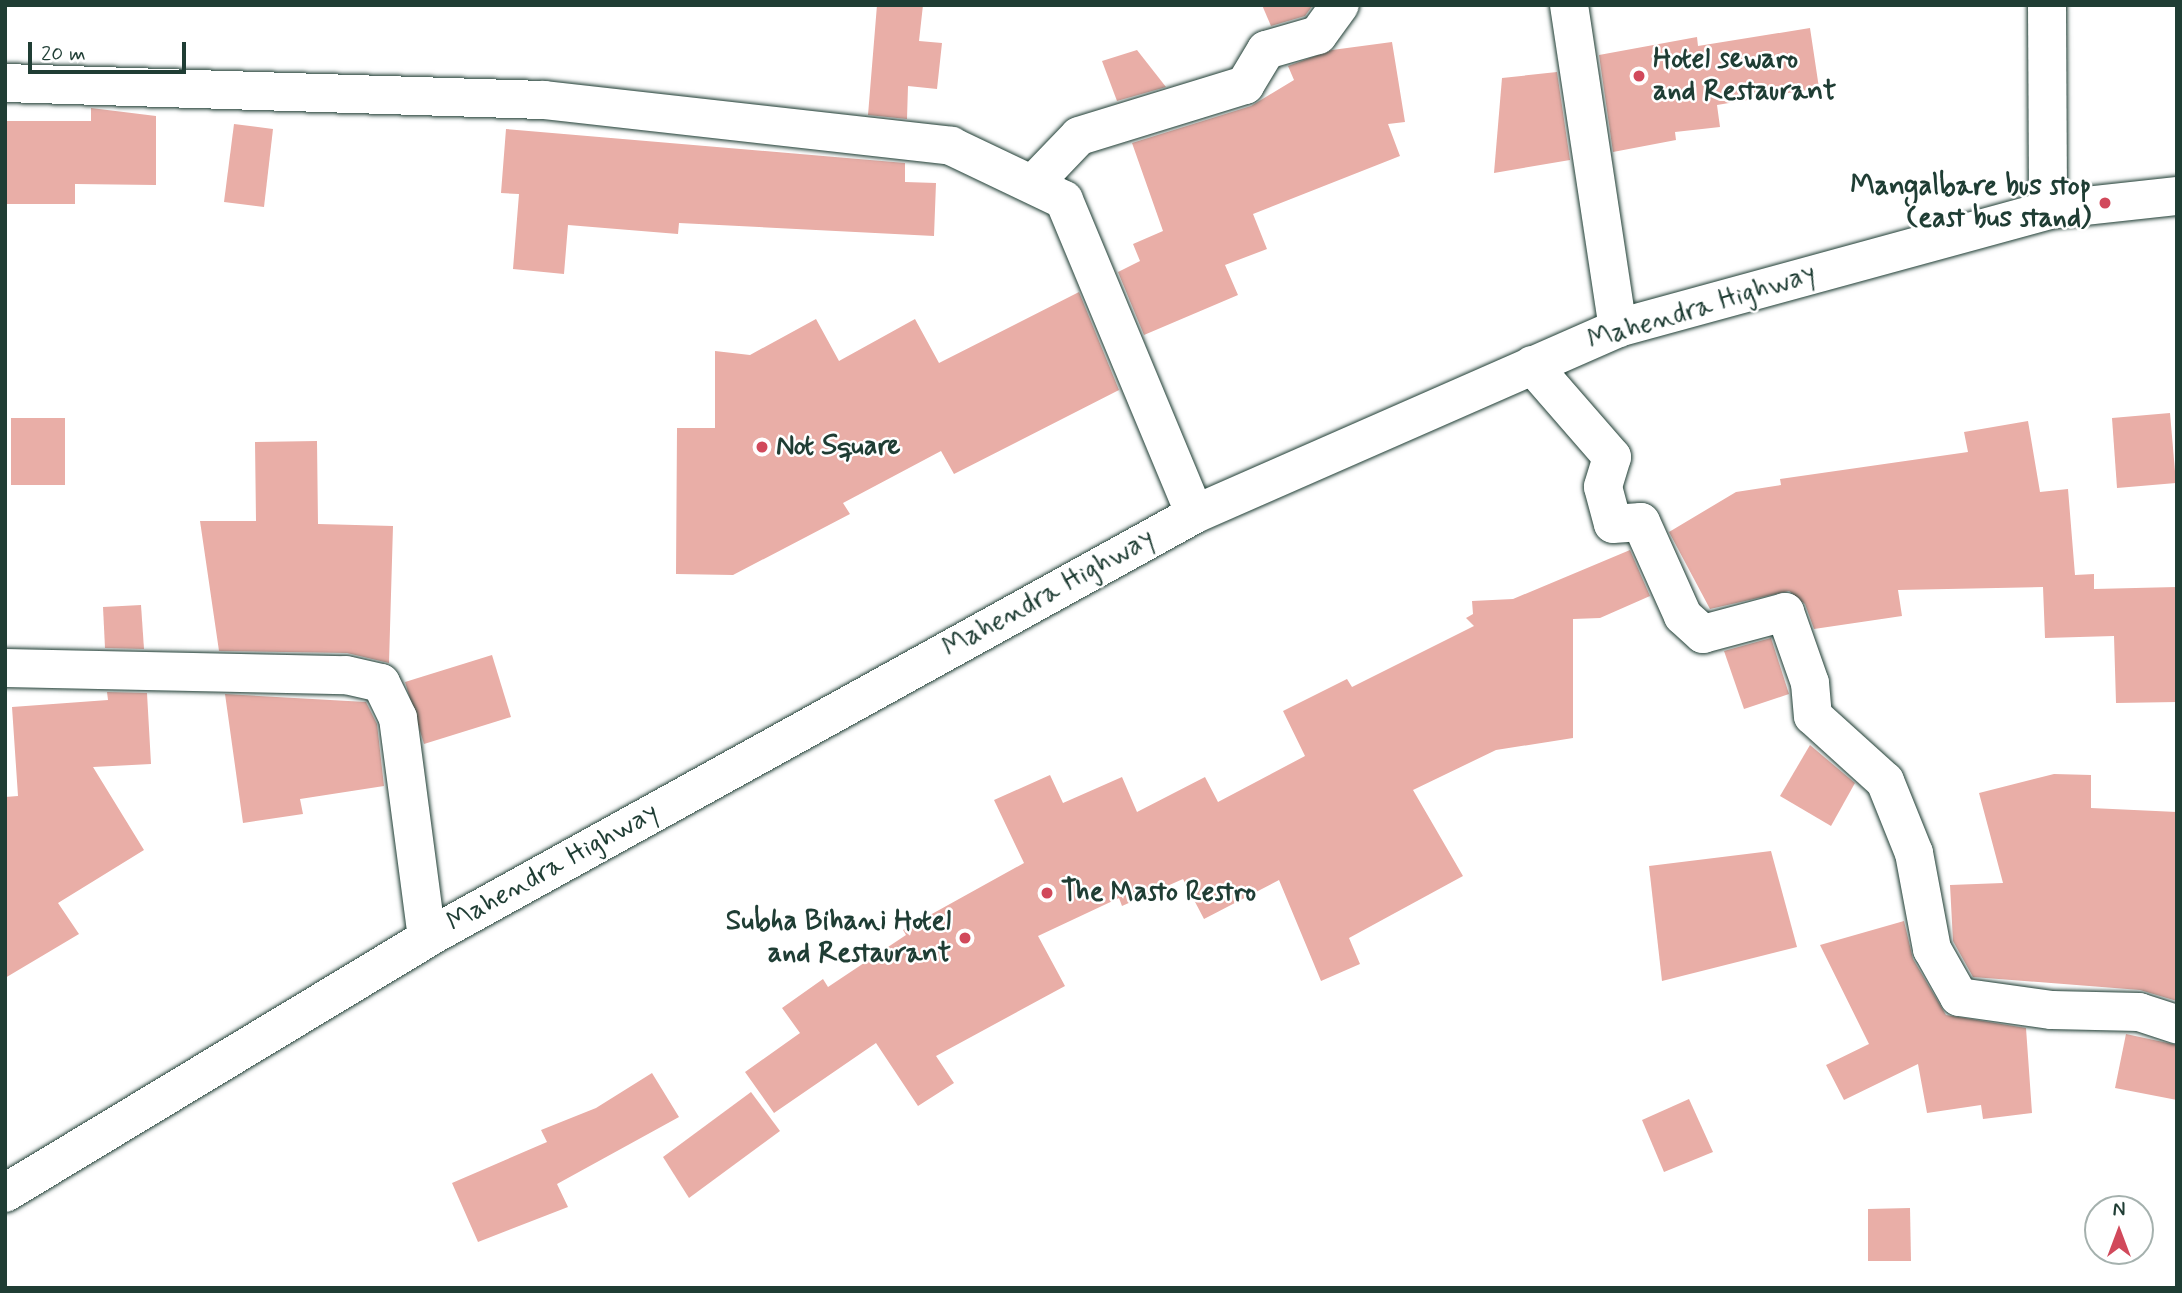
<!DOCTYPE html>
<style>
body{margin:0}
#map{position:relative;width:2182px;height:1293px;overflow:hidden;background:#fff;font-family:Mynerve,sans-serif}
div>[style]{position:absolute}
.building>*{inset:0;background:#e9aea7}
.roads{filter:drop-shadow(0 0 2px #1f3d34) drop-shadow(0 0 2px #1f3d34)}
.minor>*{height:38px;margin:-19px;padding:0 19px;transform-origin:19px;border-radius:19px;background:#fff}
.highway>*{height:38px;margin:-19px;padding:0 19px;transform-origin:19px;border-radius:19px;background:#fff}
.dots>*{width:19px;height:19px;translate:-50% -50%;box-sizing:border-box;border:4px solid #fff;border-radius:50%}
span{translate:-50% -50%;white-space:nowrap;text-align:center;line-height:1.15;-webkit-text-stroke:5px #fff;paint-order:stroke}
.poi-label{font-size:28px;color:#1f3d34;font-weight:700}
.left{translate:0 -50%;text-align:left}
.right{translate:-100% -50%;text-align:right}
.street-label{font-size:28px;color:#1f3d34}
.frame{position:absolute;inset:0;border:7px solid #1f3d34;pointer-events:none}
.north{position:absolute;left:2084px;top:1195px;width:70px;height:70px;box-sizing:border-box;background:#fff;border:2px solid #a5b1ae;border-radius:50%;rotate:0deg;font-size:19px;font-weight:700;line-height:28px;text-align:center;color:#1f3d34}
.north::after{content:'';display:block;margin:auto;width:24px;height:32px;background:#d1495b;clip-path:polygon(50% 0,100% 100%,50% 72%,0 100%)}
.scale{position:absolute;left:28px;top:42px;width:158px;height:32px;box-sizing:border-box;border:4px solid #1f3d34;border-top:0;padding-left:9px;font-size:21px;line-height:24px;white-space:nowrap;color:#1f3d34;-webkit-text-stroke:5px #fff;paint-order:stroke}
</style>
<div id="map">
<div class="building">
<i style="clip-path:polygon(877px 5px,923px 5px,919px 41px,942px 43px,937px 89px,908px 86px,907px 119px,868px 115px)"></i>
<i style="clip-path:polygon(1262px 5px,1313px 5px,1305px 16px,1271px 26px)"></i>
<i style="clip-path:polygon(1810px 28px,1819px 88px,1717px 105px,1720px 127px,1675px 132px,1676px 140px,1613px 152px,1599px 55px,1697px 37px,1698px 46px)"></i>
<i style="clip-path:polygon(1392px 42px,1405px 122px,1388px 124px,1400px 156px,1253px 214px,1267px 249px,1225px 265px,1238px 295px,1144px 335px,1118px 272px,1140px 261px,1133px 244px,1163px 231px,1132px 143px,1251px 106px,1294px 80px,1288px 66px,1332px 50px)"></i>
<i style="clip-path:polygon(1137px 50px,1166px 87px,1117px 101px,1102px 61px)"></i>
<i style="clip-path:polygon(1557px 72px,1570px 160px,1494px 173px,1502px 78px)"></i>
<i style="clip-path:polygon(91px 108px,156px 116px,156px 185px,75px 184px,75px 204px,5px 204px,5px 121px,91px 121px)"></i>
<i style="clip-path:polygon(234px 124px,273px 129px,264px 207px,224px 202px)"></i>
<i style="clip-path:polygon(506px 129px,905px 163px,905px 182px,936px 183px,934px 236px,679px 223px,678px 234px,568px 225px,564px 274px,513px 269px,519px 194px,501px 193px)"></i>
<i style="clip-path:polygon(1079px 292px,1119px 390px,954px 474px,941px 451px,843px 503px,850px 514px,733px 575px,676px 574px,677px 428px,715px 428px,715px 351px,750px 355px,816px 319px,839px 361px,915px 319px,939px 363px)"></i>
<i style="clip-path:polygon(2170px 413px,2176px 483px,2117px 488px,2112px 418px)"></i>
<i style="clip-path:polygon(11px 418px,65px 418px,65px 485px,11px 485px)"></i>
<i style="clip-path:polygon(2028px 421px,2040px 492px,2068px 489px,2075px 575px,2094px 574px,2094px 589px,2177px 587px,2177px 702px,2116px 703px,2114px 636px,2045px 638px,2043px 587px,1898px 590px,1902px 616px,1814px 629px,1805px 604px,1789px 591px,1710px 609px,1669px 532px,1736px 492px,1781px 485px,1780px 479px,1968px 452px,1964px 432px)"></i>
<i style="clip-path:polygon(317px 441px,318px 524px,393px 526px,389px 663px,347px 653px,219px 651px,200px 521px,256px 521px,255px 442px)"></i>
<i style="clip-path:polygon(1630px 550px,1650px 596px,1600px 618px,1573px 619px,1573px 738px,1496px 750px,1413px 790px,1463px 876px,1349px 938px,1360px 964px,1321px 981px,1279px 880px,1204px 919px,1183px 879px,1122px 906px,1119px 898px,1038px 936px,1065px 986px,936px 1056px,954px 1083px,918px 1106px,876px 1043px,774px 1113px,745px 1072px,800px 1033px,782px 1008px,823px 979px,828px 987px,906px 935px,903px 930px,1024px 863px,994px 800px,1050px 775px,1063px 803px,1122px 777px,1137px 812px,1205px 777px,1218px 802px,1305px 756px,1283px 711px,1347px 679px,1352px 687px,1474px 626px,1466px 618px,1473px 614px,1472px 601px,1513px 599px)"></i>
<i style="clip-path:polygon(141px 605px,144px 649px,105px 648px,103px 607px)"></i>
<i style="clip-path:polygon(1771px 638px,1789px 694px,1744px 709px,1724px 651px)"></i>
<i style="clip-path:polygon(492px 655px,511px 717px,424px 744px,405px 682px)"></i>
<i style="clip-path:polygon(107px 692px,147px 693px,151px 764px,93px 767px,144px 850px,58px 903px,79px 934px,5px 978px,5px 797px,18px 796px,12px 707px,108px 700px)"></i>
<i style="clip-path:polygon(225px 694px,366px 702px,377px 724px,384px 786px,300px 799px,303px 814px,243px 823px)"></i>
<i style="clip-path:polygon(1810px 745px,1855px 783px,1831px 826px,1780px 796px)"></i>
<i style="clip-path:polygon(2054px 774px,2091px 775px,2091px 808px,2177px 812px,2177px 1001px,2140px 990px,1973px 977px,1953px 941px,1950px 885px,2003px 883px,1979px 793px)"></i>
<i style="clip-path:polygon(1771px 851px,1797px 947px,1662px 981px,1649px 866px)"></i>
<i style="clip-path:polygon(1904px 921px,1913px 959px,1946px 1015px,2026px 1028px,2032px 1113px,1983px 1119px,1981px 1105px,1927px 1113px,1918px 1064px,1844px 1100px,1826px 1065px,1869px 1044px,1820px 945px)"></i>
<i style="clip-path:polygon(2126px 1034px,2177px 1045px,2177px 1100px,2115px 1088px)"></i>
<i style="clip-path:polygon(652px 1073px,679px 1117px,557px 1184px,568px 1207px,478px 1242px,452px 1183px,547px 1142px,541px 1130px,596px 1108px)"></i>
<i style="clip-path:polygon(751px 1092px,780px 1131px,689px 1198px,663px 1157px)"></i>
<i style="clip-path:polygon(1689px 1099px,1713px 1152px,1664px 1172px,1642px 1120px)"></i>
<i style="clip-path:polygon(1910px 1208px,1911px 1261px,1868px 1261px,1868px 1209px)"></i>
</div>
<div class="roads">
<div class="minor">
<i style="left:1569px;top:5px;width:327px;rotate:81.4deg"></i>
<i style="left:2047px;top:5px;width:205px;rotate:89.7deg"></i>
<i style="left:5px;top:83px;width:539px;rotate:1.81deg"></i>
<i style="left:544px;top:100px;width:410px;rotate:6.4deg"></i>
<i style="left:951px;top:146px;width:125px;rotate:25.5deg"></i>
<i style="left:1064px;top:200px;width:340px;rotate:67.4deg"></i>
<i style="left:1033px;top:184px;width:66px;rotate:-46.2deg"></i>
<i style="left:1079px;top:136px;width:174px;rotate:-17.1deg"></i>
<i style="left:1245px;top:85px;width:41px;rotate:-59deg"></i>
<i style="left:1266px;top:50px;width:54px;rotate:-16.1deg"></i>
<i style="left:1318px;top:35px;width:37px;rotate:-54deg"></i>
<i style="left:1532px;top:365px;width:122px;rotate:49deg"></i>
<i style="left:1612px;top:457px;width:31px;rotate:107deg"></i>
<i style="left:1603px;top:487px;width:38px;rotate:75deg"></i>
<i style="left:1613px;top:524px;width:28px;rotate:-4deg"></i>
<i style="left:1641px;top:522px;width:103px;rotate:65.9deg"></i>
<i style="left:1683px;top:616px;width:27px;rotate:42deg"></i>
<i style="left:1703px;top:634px;width:85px;rotate:-15deg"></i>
<i style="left:1785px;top:612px;width:75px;rotate:70.6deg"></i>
<i style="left:1810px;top:683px;width:33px;rotate:85deg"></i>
<i style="left:1813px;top:716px;width:97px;rotate:42.1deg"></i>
<i style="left:1885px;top:781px;width:78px;rotate:68.1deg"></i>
<i style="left:1914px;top:853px;width:98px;rotate:79.4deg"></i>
<i style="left:1932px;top:949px;width:55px;rotate:60.6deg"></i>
<i style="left:1959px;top:997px;width:94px;rotate:8deg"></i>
<i style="left:2052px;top:1010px;width:87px;rotate:1.3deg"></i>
<i style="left:2139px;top:1012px;width:40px;rotate:18deg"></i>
<i style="left:5px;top:668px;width:341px;rotate:1.2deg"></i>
<i style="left:346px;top:675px;width:36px;rotate:13deg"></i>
<i style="left:381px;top:683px;width:39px;rotate:64deg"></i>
<i style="left:398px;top:718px;width:222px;rotate:82.5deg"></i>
</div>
<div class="highway">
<i style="left:5px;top:1193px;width:493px;rotate:-31.1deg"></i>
<i style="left:427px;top:938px;width:877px;rotate:-28.9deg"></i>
<i style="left:1195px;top:514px;width:462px;rotate:-23.7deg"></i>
<i style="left:1618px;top:328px;width:446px;rotate:-15.3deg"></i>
<i style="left:2048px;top:210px;width:130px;rotate:-6.2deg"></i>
</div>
</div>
<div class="dots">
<i style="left:1639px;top:76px;background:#d1495b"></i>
<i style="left:2105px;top:203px;background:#d1495b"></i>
<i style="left:762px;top:447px;background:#d1495b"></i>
<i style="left:1047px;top:893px;background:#d1495b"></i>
<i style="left:965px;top:938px;background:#d1495b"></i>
</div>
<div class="poi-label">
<span class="left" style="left:1653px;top:76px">Hotel sewaro<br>and Restaurant</span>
<span class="right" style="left:2091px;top:203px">Mangalbare bus stop<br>(east bus stand)</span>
<span class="left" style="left:776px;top:447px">Not Square</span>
<span class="left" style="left:1061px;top:893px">The Masto Restro</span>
<span class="right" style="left:951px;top:938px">Subha Bihani Hotel<br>and Restaurant</span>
</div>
<div class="street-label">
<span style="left:1702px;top:308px;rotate:-17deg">Mahendra Highway</span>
<span style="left:1049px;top:594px;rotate:-29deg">Mahendra Highway</span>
<span style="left:553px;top:868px;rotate:-29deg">Mahendra Highway</span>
</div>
<div class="frame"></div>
<div class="north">N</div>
<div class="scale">20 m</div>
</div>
